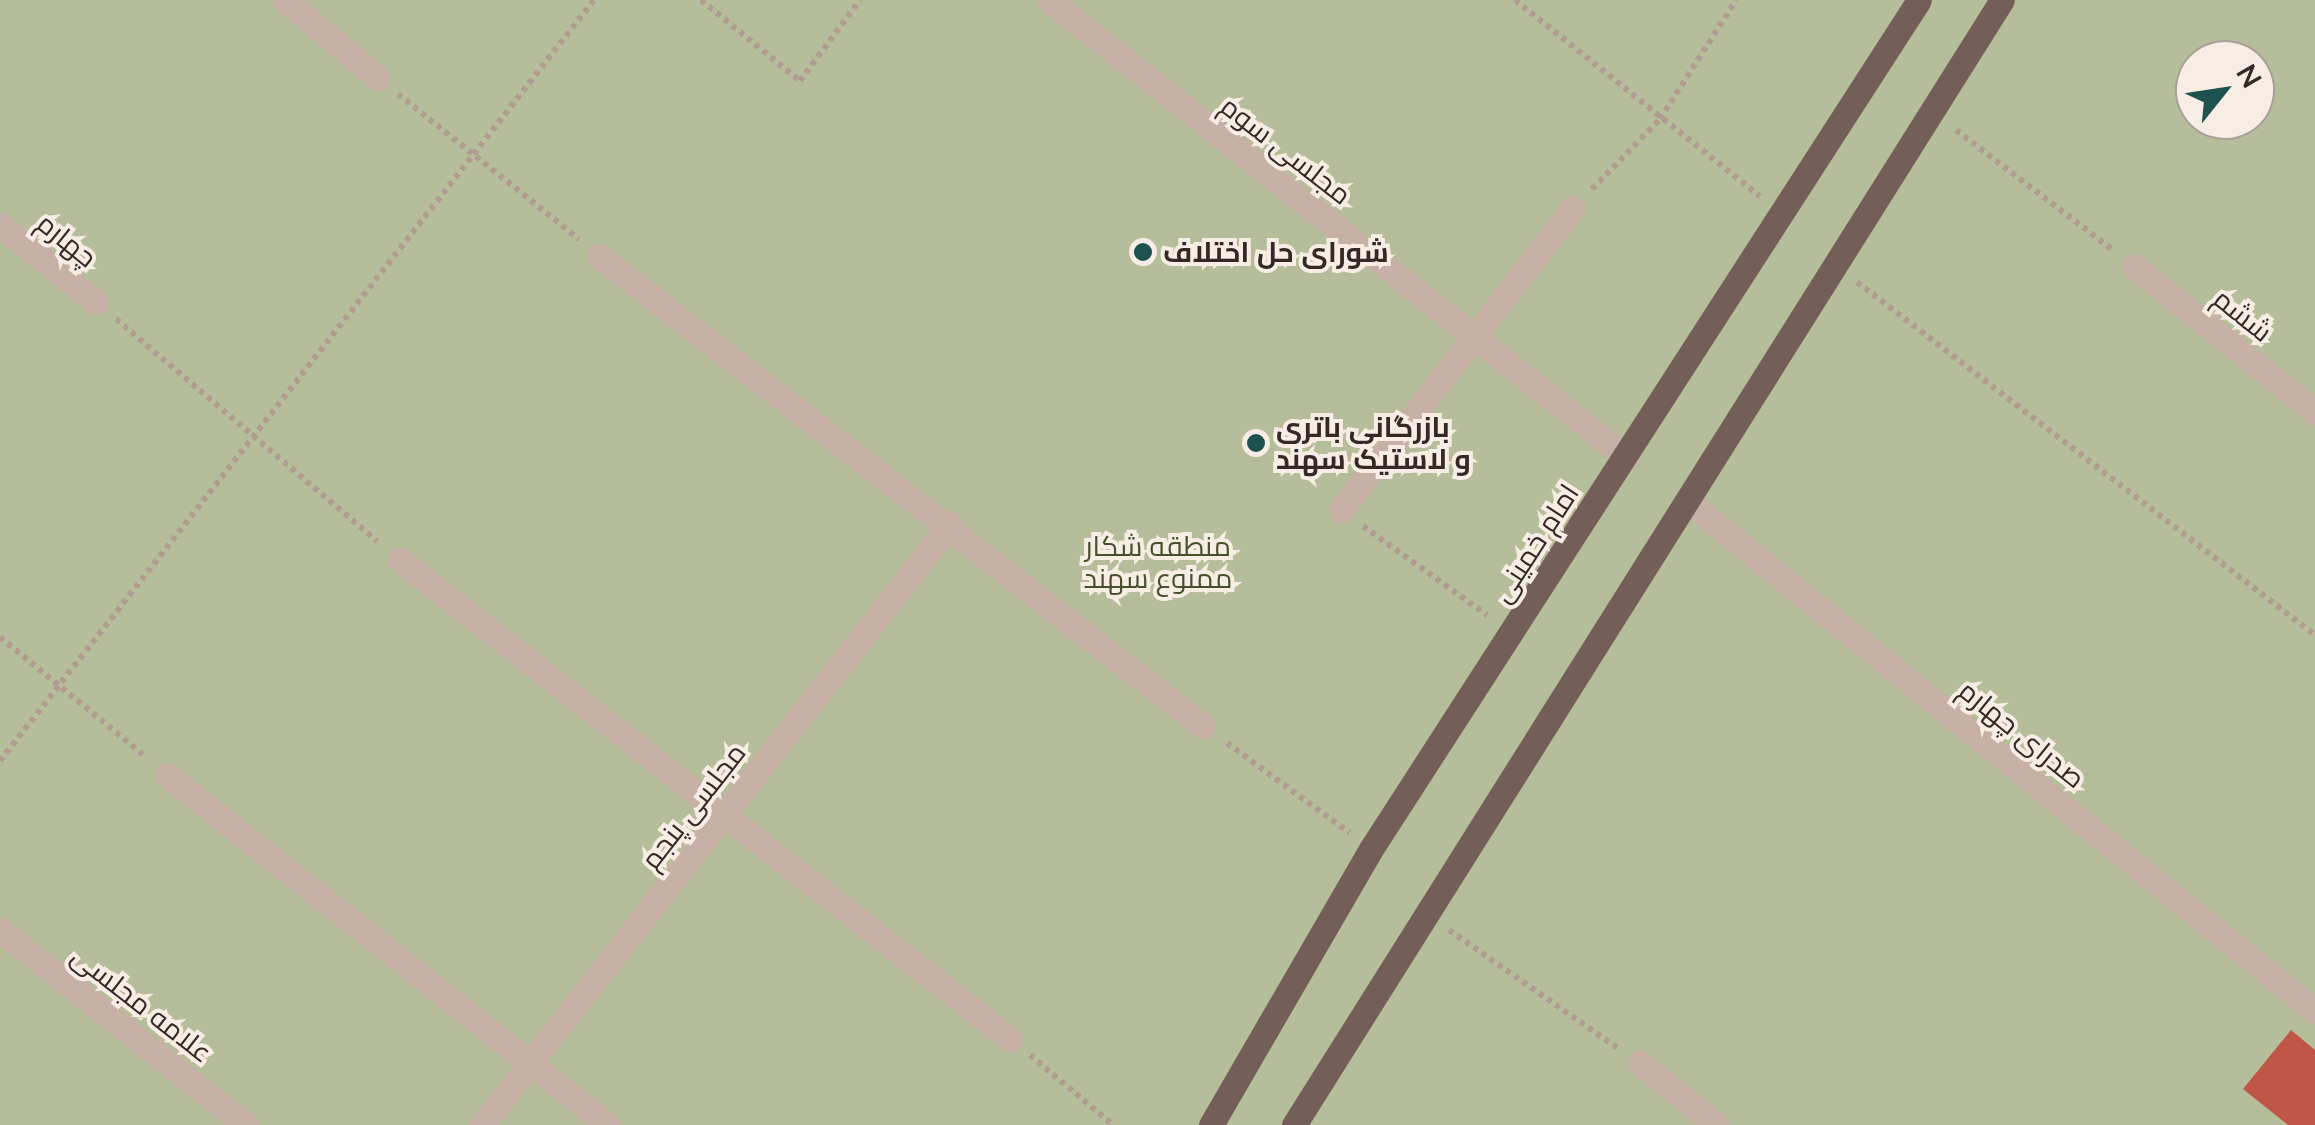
<!DOCTYPE html>
<meta charset="utf-8">
<style>
body{margin:0}
#map{position:relative;width:2315px;height:1125px;overflow:hidden;background:#efe2d9;font-family:Mulish,Cairo,sans-serif}
div>[style]{position:absolute}
.green>*{inset:0;background:#b6bd9a}
.building>*{inset:0;background:#bf5647}
.path>*{height:6px;margin-top:-3px;transform-origin:0;background:repeating-linear-gradient(90deg,#b29b90 0 5px,transparent 0 10px)}
.minor>*{height:25px;margin:-12.5px;padding:0 12.5px;transform-origin:12.5px;border-radius:12.5px;background:#c7b1a6}
.major>*{height:25px;margin:-12.5px;padding:0 12.5px;transform-origin:12.5px;border-radius:12.5px;background:#745e58}
.dots>*{width:28px;height:28px;translate:-50% -50%;box-sizing:border-box;border:5px solid #f8ede5;border-radius:50%}
span{translate:-50% -50%;white-space:nowrap;text-align:center;line-height:1.15;-webkit-text-stroke:8px #f8ede5;paint-order:stroke}
.street-label{font-size:28px;color:#332926}
.poi-label{font-size:28px;color:#332926;font-weight:700}
.left{translate:0 -50%;text-align:left}
.park-label{font-size:28px;color:#47502c}
.north{position:absolute;left:2175px;top:40px;width:100px;height:100px;box-sizing:border-box;background:#f8ede5;border:2px solid #a99f99;border-radius:50%;rotate:60deg;font-size:28px;font-weight:700;line-height:40px;text-align:center;color:#332926}
.north::after{content:'';display:block;margin:auto;width:35px;height:45px;background:#1e524f;clip-path:polygon(50% 0,100% 100%,50% 72%,0 100%)}
</style>
<div id="map">
<div class="green">
<i style="clip-path:polygon(evenodd,0 0,2315px 0,2315px 1125px,0 1125px,0 0,2195px 60px,2255px 60px,2255px 120px,2195px 120px,2195px 60px)"></i>
</div>
<div class="building">
<i style="clip-path:polygon(2291px 1030px,2315px 1050px,2315px 1125px,2288px 1125px,2243px 1089px)"></i>
</div>
<div class="path">
<i style="left:701px;top:0;width:128px;rotate:39.3deg"></i>
<i style="left:800px;top:81px;width:101px;rotate:-53.5deg"></i>
<i style="left:1515px;top:0;width:314px;rotate:38.7deg"></i>
<i style="left:398px;top:94px;width:232px;rotate:38.7deg"></i>
<i style="left:1956px;top:130px;width:198px;rotate:37.4deg"></i>
<i style="left:1592px;top:189px;width:98px;rotate:-45.8deg"></i>
<i style="left:1660px;top:119px;width:141px;rotate:-57.4deg"></i>
<i style="left:1857px;top:282px;width:578px;rotate:37.62deg"></i>
<i style="left:116px;top:319px;width:343px;rotate:40.4deg"></i>
<i style="left:1363px;top:526px;width:153px;rotate:35.7deg"></i>
<i style="left:0;top:637px;width:189px;rotate:39.4deg"></i>
<i style="left:1227px;top:743px;width:152px;rotate:36.2deg"></i>
<i style="left:0;top:761px;width:965px;rotate:-52.03deg"></i>
<i style="left:1449px;top:930px;width:208px;rotate:35deg"></i>
<i style="left:1030px;top:1055px;width:109px;rotate:40.1deg"></i>
</div>
<div class="minor">
<i style="left:285px;top:0;width:121px;rotate:40deg"></i>
<i style="left:1049px;top:0;width:737px;rotate:38.39deg"></i>
<i style="left:0;top:225px;width:123px;rotate:38.7deg"></i>
<i style="left:599px;top:256px;width:765px;rotate:37.89deg"></i>
<i style="left:2134px;top:266px;width:233px;rotate:38.9deg"></i>
<i style="left:1691px;top:504px;width:804px;rotate:39.09deg"></i>
<i style="left:1341px;top:510px;width:381px;rotate:-52.5deg"></i>
<i style="left:400px;top:560px;width:776px;rotate:38.14deg"></i>
<i style="left:167px;top:775px;width:563px;rotate:38.44deg"></i>
<i style="left:0;top:930px;width:314px;rotate:38.4deg"></i>
<i style="left:1640px;top:1063px;width:99px;rotate:38.8deg"></i>
<i style="left:482px;top:1125px;width:762px;rotate:-52.09deg"></i>
</div>
<div class="major">
<i style="left:1211px;top:1125px;width:319px;rotate:-59.9deg"></i>
<i style="left:1371px;top:849px;width:1010px;rotate:-57.16deg"></i>
<i style="left:1294px;top:1125px;width:1329px;rotate:-57.82deg"></i>
</div>
<div class="dots">
<i style="left:1143px;top:252px;background:#1e524f"></i>
<i style="left:1256px;top:443px;background:#1e524f"></i>
</div>
<div class="street-label">
<span style="left:1286px;top:150px;rotate:38deg">مجلسی سوم</span>
<span style="left:67px;top:240px;rotate:39deg">چهارم</span>
<span style="left:2243px;top:315px;rotate:39deg">ششم</span>
<span style="left:1535px;top:543px;rotate:-57deg">امام خمینی</span>
<span style="left:2022px;top:734px;rotate:39deg">صدرای چهارم</span>
<span style="left:693px;top:806px;rotate:-52deg">مجلسی پنجم</span>
<span style="left:142px;top:1004px;rotate:38deg">علامه مجلسی</span>
</div>
<div class="poi-label">
<span class="left" style="left:1163px;top:252px">شورای حل اختلاف</span>
<span class="left" style="left:1276px;top:443px">بازرگانی باتری<br>و لاستیک سهند</span>
</div>
<div class="park-label">
<span style="left:1158px;top:562px">منطقه شکار<br>ممنوع سهند</span>
</div>
<div class="north">N</div>
</div>
